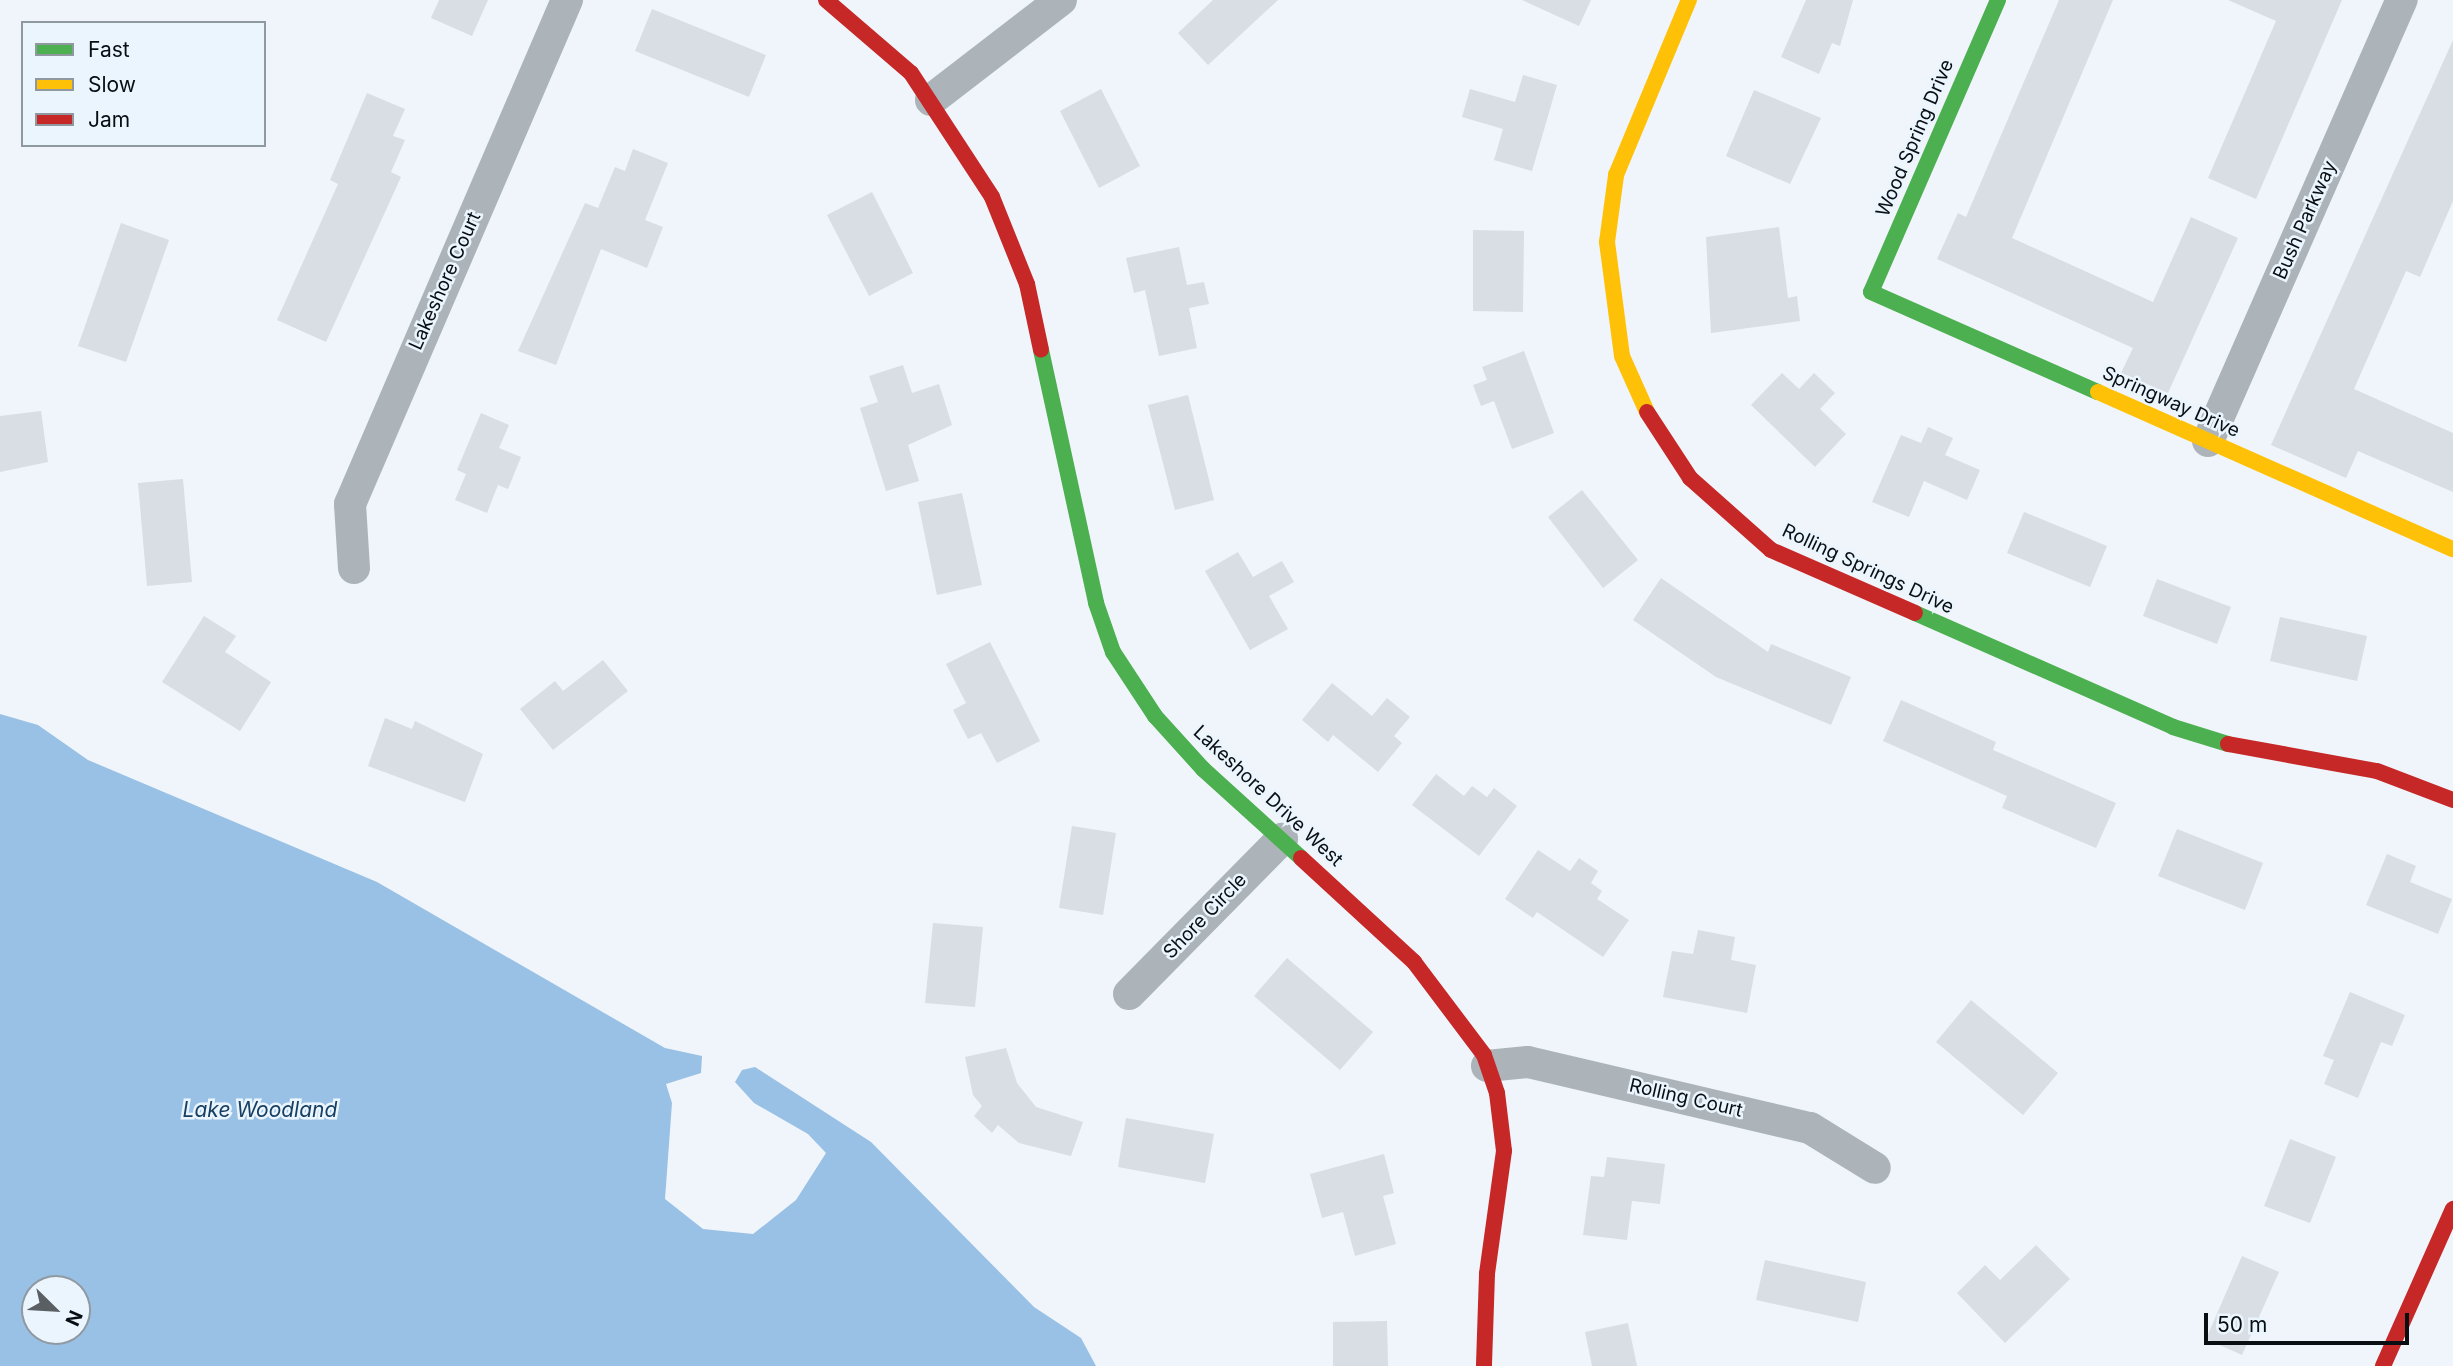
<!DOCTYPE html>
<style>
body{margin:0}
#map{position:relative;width:2453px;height:1366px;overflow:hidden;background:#eff5fa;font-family:Inter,sans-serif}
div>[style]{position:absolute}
.water>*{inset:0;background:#99c1e6}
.building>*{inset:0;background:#d8dee3}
.street>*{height:32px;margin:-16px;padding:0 16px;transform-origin:16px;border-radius:16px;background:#acb4b9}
.fast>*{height:16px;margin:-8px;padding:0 8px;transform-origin:8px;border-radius:8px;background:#4caf50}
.slow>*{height:16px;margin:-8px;padding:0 8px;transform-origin:8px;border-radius:8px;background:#ffc107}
.jam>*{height:16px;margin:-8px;padding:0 8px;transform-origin:8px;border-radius:8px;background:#c62828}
span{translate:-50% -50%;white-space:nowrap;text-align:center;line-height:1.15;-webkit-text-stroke:5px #ebf5fe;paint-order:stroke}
.street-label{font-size:19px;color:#090e13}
.water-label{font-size:21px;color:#184063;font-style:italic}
.legend{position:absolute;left:21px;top:21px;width:245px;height:126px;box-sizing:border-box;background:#ebf5fe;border:2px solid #9199a0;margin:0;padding:9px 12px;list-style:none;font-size:21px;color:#090e13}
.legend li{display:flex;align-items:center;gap:14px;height:35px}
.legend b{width:35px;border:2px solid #9199a0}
.north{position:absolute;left:21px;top:1275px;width:70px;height:70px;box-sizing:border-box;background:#ebf5fe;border:2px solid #9199a0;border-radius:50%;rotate:114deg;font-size:19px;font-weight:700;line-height:28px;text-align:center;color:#090e13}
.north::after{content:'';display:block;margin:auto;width:24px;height:32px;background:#5a5f64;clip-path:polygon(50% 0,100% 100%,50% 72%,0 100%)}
.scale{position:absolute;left:2204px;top:1313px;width:205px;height:32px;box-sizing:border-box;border:4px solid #090e13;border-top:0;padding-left:9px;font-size:21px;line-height:24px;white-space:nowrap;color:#090e13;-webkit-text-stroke:5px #ebf5fe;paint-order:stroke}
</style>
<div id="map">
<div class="water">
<i style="clip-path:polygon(evenodd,0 714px,38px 725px,88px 760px,377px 882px,665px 1048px,702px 1056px,701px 1073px,666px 1084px,672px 1103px,665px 1199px,703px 1229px,753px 1234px,796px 1200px,826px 1153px,808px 1134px,754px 1103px,735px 1082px,742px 1070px,755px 1067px,871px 1142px,1034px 1307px,1081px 1338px,1096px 1366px,0 1366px,0 714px,35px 1289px,77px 1289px,77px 1331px,35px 1331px,35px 1289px)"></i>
</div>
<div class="building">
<i style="clip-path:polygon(439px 0,488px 0,472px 36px,431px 18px)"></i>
<i style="clip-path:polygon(1213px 0,1278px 0,1208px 65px,1178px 33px)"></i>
<i style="clip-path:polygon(1522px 0,1591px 0,1579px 26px)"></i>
<i style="clip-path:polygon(1806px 0,1853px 0,1840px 46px,1832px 43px,1819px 74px,1781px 57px)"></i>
<i style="clip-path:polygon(2059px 0,2113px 0,2012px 238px,2153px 302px,2191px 217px,2238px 238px,2168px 393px,2121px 373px,2133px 348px,1937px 259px,1958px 213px,1966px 217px)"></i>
<i style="clip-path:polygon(2228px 0,2342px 0,2256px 199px,2208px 178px,2276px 21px)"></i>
<i style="clip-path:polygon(652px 9px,766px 55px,749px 97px,635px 51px)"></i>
<i style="clip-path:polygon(2453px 40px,2453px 201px,2420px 277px,2406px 271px,2354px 389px,2453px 433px,2453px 492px,2358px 451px,2346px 478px,2271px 445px)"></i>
<i style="clip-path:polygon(1523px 75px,1557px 85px,1532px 171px,1494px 160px,1503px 129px,1462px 117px,1470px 89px,1515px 102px)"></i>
<i style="clip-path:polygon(1101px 89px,1140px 166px,1099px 188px,1060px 111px)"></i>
<i style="clip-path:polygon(1754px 90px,1821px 118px,1790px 184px,1726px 156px)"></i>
<i style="clip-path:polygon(367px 93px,405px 109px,393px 136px,405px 140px,391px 172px,401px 177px,326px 342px,277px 320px,338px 184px,330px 180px)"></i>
<i style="clip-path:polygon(633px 149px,668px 163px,645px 220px,663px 227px,647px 268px,601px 249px,556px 365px,518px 351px,585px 203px,598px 208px,615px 167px,625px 171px)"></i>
<i style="clip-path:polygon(872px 192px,913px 273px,869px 296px,827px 215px)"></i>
<i style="clip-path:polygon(121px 223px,169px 240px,126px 362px,78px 346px)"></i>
<i style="clip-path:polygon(1779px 227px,1788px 298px,1797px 296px,1800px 321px,1711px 333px,1706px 237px)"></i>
<i style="clip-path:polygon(1473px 230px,1524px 231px,1523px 312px,1473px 311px)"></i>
<i style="clip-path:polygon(1179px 247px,1187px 285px,1204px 282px,1209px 304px,1189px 308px,1197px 348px,1159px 356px,1145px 290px,1134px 293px,1126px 258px)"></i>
<i style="clip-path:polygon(1524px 351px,1554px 433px,1512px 449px,1494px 401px,1481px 406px,1473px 385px,1487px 380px,1482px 367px)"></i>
<i style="clip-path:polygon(903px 365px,912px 393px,939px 384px,952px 425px,908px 445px,919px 481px,886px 491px,860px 408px,878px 402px,869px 376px)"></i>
<i style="clip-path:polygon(1782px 373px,1799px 389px,1814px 373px,1835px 393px,1820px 409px,1846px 434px,1815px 467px,1751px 405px)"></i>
<i style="clip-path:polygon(1188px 395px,1214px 500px,1175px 510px,1148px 405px)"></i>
<i style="clip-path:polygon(41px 411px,48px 462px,0 472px,0 416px)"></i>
<i style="clip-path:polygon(481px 413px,509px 425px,499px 448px,521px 457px,508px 489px,498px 485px,487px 513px,455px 500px,466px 474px,457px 470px)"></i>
<i style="clip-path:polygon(1928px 427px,1953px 438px,1945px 455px,1980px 470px,1967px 500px,1924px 481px,1909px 517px,1872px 502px,1901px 435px,1921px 443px)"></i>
<i style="clip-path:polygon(183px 479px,192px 582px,147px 586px,138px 483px)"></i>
<i style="clip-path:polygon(1582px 490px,1638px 560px,1603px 588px,1548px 517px)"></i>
<i style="clip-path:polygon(962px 493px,982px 585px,937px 595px,918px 502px)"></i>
<i style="clip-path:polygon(2024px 512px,2107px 546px,2090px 587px,2007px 553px)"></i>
<i style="clip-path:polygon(1238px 552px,1253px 577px,1282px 561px,1294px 582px,1269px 596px,1288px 629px,1250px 650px,1205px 571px)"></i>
<i style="clip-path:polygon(1661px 578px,1768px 652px,1771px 644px,1851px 677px,1831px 725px,1716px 677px,1633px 620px)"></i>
<i style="clip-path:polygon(2157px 579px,2231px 607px,2217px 644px,2143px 616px)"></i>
<i style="clip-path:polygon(204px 616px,236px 636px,225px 652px,271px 682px,240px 731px,162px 682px)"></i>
<i style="clip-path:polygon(2280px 617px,2367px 636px,2357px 681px,2270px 661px)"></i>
<i style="clip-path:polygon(990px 642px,1040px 741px,997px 763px,981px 733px,968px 739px,953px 710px,966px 703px,946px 664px)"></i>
<i style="clip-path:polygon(603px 660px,628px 691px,553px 750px,520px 709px,555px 681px,563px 691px)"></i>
<i style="clip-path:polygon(1332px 683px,1372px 716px,1387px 698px,1410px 717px,1394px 736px,1402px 743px,1378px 772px,1333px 735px,1328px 742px,1302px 720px)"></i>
<i style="clip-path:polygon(1901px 700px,1996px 742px,1993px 750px,2116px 803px,2096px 848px,2002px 808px,2007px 796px,1883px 741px)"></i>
<i style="clip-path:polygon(385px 718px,412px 729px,415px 721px,483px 754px,465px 802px,368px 766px)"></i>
<i style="clip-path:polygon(1436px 774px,1464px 796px,1472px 786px,1487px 797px,1494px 788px,1517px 806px,1479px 856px,1412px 805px)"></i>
<i style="clip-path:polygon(1072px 826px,1116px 833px,1103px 915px,1059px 908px)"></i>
<i style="clip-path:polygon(2177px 829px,2263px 863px,2245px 910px,2158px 876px)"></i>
<i style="clip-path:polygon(1538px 850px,1570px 871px,1579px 858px,1598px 871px,1591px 883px,1602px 891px,1597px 899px,1629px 920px,1603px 957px,1537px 912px,1533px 918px,1505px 899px)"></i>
<i style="clip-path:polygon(2387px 854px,2416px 866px,2410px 882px,2452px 899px,2438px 934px,2366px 905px)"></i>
<i style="clip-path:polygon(933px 923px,983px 927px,975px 1007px,925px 1003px)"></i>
<i style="clip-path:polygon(1698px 930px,1735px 937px,1731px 960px,1756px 965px,1747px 1013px,1663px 997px,1672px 951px,1693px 954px)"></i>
<i style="clip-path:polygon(1287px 958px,1373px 1032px,1340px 1070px,1254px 996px)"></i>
<i style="clip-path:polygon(2350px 992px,2405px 1015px,2392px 1046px,2381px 1042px,2358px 1098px,2324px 1084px,2334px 1060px,2323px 1056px)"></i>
<i style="clip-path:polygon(1971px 1000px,2058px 1073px,2023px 1115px,1936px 1042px)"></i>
<i style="clip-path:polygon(1006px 1048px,1017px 1083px,1036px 1107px,1083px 1122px,1071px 1156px,1019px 1143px,998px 1125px,992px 1133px,974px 1116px,982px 1106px,973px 1095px,965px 1057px)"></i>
<i style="clip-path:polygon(1126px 1118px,1214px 1134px,1205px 1183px,1118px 1167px)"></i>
<i style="clip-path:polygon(2290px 1139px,2336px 1157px,2310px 1223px,2264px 1206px)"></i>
<i style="clip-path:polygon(1384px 1154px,1394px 1193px,1383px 1196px,1396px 1244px,1355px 1256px,1343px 1212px,1322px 1218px,1310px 1174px)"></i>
<i style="clip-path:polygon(1607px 1157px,1665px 1164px,1660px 1204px,1632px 1201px,1627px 1240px,1583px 1235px,1591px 1176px,1604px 1177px)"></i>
<i style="clip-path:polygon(2036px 1245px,2070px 1279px,2005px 1343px,1957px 1293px,1985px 1265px,2000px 1280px)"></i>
<i style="clip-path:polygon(2242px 1256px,2279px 1272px,2242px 1355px,2206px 1339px)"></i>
<i style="clip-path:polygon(1765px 1260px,1866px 1282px,1858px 1322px,1756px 1300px)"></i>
<i style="clip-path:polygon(1387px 1321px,1388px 1366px,1333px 1366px,1333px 1322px)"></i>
<i style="clip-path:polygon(1628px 1323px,1637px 1366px,1592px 1366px,1585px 1332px)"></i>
</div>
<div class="street">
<i style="left:931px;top:100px;width:164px;rotate:-37.6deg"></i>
<i style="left:2208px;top:441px;width:482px;rotate:-66.3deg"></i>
<i style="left:354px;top:568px;width:64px;rotate:-93.6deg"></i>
<i style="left:350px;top:504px;width:549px;rotate:-66.71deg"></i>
<i style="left:1129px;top:994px;width:218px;rotate:-45.4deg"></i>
<i style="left:1487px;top:1066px;width:41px;rotate:-5.6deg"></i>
<i style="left:1528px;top:1062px;width:290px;rotate:13.2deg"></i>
<i style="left:1810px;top:1128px;width:76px;rotate:31.6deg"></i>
</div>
<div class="fast">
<i style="left:1998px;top:0;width:318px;rotate:113.5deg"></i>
<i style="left:1871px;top:292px;width:248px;rotate:23.8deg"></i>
<i style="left:1041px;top:350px;width:259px;rotate:77.7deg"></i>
<i style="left:1096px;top:603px;width:52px;rotate:70.9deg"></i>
<i style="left:1113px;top:652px;width:77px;rotate:56.7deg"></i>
<i style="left:1155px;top:716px;width:72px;rotate:47.8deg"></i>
<i style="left:1203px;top:769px;width:132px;rotate:42.2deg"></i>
<i style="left:1915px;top:613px;width:282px;rotate:23.8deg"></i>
<i style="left:2173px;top:727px;width:58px;rotate:17.2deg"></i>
</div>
<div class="slow">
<i style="left:2098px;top:392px;width:388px;rotate:23.9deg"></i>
<i style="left:1647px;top:412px;width:61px;rotate:-114.1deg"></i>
<i style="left:1622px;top:356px;width:115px;rotate:-97.5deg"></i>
<i style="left:1607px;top:242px;width:68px;rotate:-82.3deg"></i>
<i style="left:1616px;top:175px;width:190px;rotate:-67.4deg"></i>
</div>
<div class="jam">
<i style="left:826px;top:0;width:112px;rotate:40.7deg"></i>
<i style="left:911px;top:73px;width:148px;rotate:56.8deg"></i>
<i style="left:992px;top:197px;width:94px;rotate:68.1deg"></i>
<i style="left:1027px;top:284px;width:67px;rotate:78deg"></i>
<i style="left:1647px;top:412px;width:79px;rotate:56.9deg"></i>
<i style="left:1690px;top:478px;width:108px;rotate:41.6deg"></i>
<i style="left:1771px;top:550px;width:157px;rotate:23.6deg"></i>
<i style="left:2228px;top:744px;width:151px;rotate:10.3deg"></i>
<i style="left:2377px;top:771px;width:81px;rotate:20.9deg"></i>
<i style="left:1301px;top:858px;width:154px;rotate:42.6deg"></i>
<i style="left:1414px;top:962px;width:116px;rotate:53deg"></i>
<i style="left:1484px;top:1055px;width:40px;rotate:71.1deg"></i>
<i style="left:1497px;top:1093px;width:58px;rotate:83.1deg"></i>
<i style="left:1504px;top:1151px;width:124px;rotate:97.9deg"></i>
<i style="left:1487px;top:1274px;width:92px;rotate:91.9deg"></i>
<i style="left:2383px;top:1366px;width:172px;rotate:-66deg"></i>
</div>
<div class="street-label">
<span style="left:1915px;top:138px;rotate:-67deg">Wood Spring Drive</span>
<span style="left:2305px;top:220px;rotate:-66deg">Bush Parkway</span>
<span style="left:445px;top:281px;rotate:-66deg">Lakeshore Court</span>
<span style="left:2171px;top:402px;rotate:24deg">Springway Drive</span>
<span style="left:1868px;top:569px;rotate:25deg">Rolling Springs Drive</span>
<span style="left:1268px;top:796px;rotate:43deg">Lakeshore Drive West</span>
<span style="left:1205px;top:916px;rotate:-46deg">Shore Circle</span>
<span style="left:1686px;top:1098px;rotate:13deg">Rolling Court</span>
</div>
<div class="water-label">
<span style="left:260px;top:1110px">Lake Woodland</span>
</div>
<ul class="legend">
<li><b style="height:9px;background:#4caf50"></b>Fast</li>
<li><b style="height:9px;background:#ffc107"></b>Slow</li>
<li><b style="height:9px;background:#c62828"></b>Jam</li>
</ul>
<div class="north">N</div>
<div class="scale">50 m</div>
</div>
